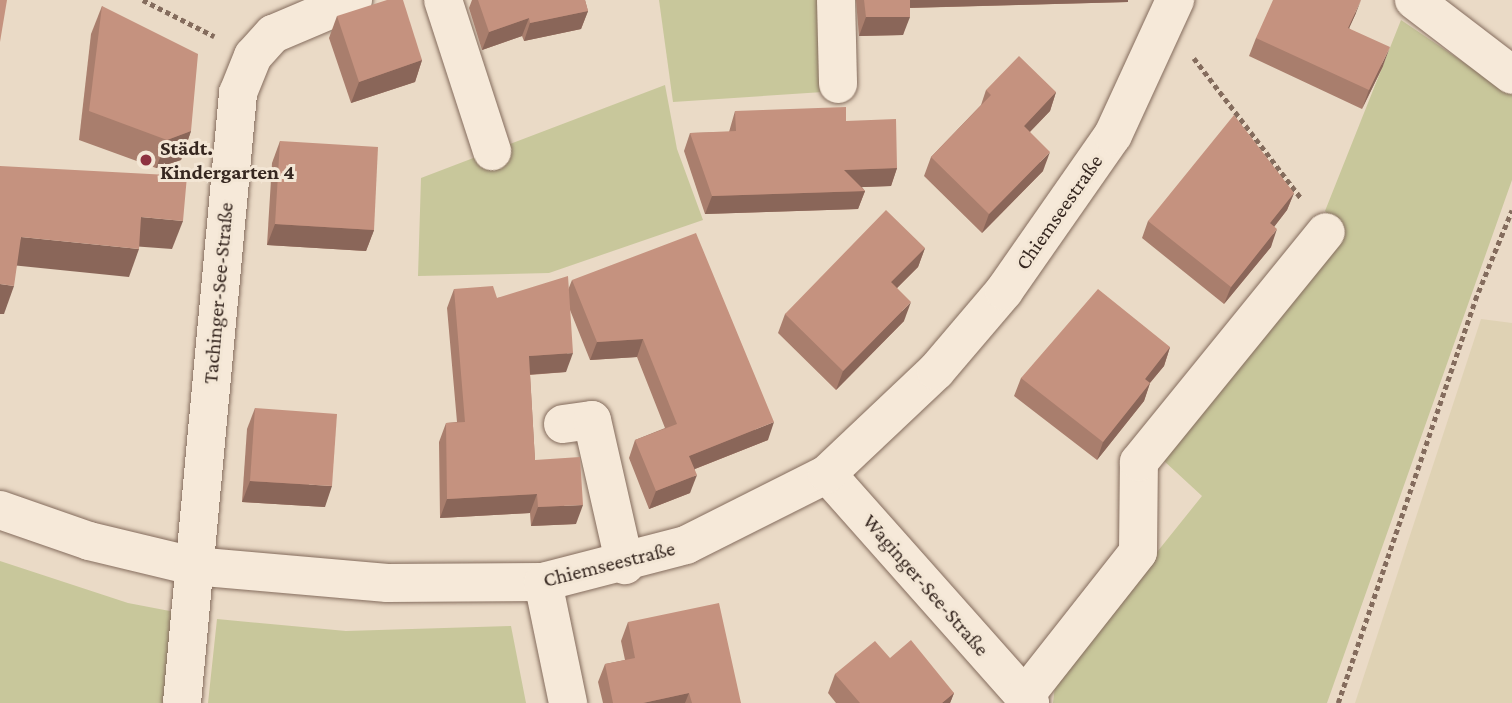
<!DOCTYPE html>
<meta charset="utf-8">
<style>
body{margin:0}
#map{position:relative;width:1512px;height:703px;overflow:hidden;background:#eadac6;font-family:"Crimson Pro",serif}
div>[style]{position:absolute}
.farmland>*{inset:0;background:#dfd2b4}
.green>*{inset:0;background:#c8c79b}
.path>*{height:4.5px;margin-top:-2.25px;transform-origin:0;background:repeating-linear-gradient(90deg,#846c5d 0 5px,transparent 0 8.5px)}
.roads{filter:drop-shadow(0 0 2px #846c5d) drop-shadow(0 0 2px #846c5d)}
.minor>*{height:38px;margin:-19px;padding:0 19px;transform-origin:19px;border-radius:19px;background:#f6e9d9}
.wall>*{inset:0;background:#a97e6d}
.shaded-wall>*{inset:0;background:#8a6659}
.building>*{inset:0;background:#c5927f}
.dots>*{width:19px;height:19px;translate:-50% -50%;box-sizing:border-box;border:4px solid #f3e6d5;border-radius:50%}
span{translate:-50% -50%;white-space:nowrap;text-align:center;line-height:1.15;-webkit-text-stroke:6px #f3e6d5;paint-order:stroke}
.poi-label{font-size:21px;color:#362720;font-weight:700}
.left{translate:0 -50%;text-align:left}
.street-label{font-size:21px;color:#362720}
</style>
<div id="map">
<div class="farmland">
<i style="clip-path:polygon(1481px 319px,1512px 323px,1512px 703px,1355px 703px)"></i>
</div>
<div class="green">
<i style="clip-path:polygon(659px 0,820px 0,823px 92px,673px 102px)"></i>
<i style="clip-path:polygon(1401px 20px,1512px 95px,1512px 180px,1327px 703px,1053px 703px,1056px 678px,1202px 496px,1163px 460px,1342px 232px,1325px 211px)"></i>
<i style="clip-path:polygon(665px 85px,677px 149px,703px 220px,549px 273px,418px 276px,421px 178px)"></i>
<i style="clip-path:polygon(0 561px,128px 603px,175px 612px,164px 703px,0 703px)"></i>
<i style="clip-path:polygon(217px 619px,346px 631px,511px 626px,526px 703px,208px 703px)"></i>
</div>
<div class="path">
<i style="left:143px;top:0;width:80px;rotate:26.9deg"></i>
<i style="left:1194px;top:58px;width:176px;rotate:52.6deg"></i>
<i style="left:1338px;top:703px;width:426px;rotate:-71.2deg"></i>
<i style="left:1475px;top:300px;width:97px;rotate:-67.7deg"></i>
</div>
<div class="roads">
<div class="minor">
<i style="left:443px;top:0;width:159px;rotate:72deg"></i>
<i style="left:836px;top:0;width:84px;rotate:88.6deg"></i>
<i style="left:1414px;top:0;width:123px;rotate:37.4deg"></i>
<i style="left:563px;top:424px;width:29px;rotate:-8deg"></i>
<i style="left:592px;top:420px;width:149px;rotate:77.2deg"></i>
<i style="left:827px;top:474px;width:306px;rotate:48.4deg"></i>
<i style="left:0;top:510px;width:94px;rotate:19.2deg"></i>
<i style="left:89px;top:541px;width:107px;rotate:13.5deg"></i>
<i style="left:193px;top:566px;width:195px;rotate:5deg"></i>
<i style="left:387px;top:583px;width:156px;rotate:-0.4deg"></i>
<i style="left:543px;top:582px;width:148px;rotate:-14.5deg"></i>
<i style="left:686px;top:545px;width:158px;rotate:-26.7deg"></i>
<i style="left:827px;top:474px;width:150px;rotate:-43.4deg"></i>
<i style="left:936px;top:371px;width:105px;rotate:-49.6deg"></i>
<i style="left:1004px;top:291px;width:190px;rotate:-55.1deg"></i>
<i style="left:1113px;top:135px;width:149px;rotate:-65.3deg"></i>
<i style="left:543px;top:582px;width:124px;rotate:78.3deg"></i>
<i style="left:1024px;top:697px;width:184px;rotate:-51.8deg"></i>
<i style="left:1138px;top:552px;width:90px;rotate:-89.4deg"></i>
<i style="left:1139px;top:462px;width:296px;rotate:-50.9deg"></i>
<i style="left:182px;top:703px;width:613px;rotate:-84.75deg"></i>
<i style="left:238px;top:93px;width:40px;rotate:-68deg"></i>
<i style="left:253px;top:56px;width:30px;rotate:-48deg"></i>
<i style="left:273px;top:34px;width:87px;rotate:-23deg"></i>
</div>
</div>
<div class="wall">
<i style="clip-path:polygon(472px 0,585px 0,588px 11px,581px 29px,524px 41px,522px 36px,482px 50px,469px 8px)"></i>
<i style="clip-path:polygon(856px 0,1128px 0,1128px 2px,910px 8px,903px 35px,859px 36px)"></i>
<i style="clip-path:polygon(102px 6px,191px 131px,181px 160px,156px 168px,79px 140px,91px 34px)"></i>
<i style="clip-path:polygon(1356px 13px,1349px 28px,1383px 66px,1362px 109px,1249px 56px,1256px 38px)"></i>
<i style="clip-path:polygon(337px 16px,422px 60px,415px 82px,351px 103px,329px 38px)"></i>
<i style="clip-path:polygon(986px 90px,1056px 92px,1050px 111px,1030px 132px,1043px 171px,982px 233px,924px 176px,931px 157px,981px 105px)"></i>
<i style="clip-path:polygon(735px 111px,846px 121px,897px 168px,891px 186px,862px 187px,865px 191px,858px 209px,705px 214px,684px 151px,690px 133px,729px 132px)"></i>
<i style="clip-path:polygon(280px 141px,374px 230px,366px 251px,267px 245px,272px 163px)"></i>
<i style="clip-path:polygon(1294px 193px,1287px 210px,1274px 227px,1271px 247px,1224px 304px,1142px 238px,1148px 221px)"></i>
<i style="clip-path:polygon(925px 248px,918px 267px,897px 288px,904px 321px,836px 390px,778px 333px,785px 314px)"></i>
<i style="clip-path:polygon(572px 280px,768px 440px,695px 469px,690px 493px,649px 509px,629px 458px,635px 440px,665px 428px,637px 357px,590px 360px,570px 310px,566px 372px,530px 375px,535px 460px,576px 524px,531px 526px,530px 513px,440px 518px,439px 442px,446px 423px,457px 422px,447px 308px,454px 289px,497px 298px,568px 290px)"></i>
<i style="clip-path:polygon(1170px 347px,1164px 366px,1150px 383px,1144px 401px,1097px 460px,1014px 396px,1021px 378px)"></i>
<i style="clip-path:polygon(255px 408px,325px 507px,242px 502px,247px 429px)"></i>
<i style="clip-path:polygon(628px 622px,741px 703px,603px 703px,598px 682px,605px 664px,625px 660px,621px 641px)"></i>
<i style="clip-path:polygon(890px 658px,954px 693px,950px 703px,836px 703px,828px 693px,835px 674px)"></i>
</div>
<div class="shaded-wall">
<i style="clip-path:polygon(906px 0,1128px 0,1128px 2px,903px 8px)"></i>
<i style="clip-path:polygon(1361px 0,1356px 13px,1341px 46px,1348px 28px)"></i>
<i style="clip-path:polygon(588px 11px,581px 29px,524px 41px,530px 23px)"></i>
<i style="clip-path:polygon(866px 17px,910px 17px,903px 35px,859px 36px)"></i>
<i style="clip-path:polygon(529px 18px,522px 36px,482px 50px,489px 32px)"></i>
<i style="clip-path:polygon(1390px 47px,1383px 66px,1362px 109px,1369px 90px)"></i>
<i style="clip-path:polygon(422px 60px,415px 82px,351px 103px,359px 82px)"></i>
<i style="clip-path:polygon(1056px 92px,1050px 111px,1017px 145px,1024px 126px)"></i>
<i style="clip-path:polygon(191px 131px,181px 160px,156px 168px,167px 140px)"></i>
<i style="clip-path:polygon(1050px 152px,1043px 171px,982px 233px,989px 214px)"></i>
<i style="clip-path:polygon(897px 168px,891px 186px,837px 188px,844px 170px)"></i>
<i style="clip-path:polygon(865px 191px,858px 209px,705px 214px,712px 196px)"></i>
<i style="clip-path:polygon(1294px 193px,1287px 210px,1263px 241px,1270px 223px)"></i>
<i style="clip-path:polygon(141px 217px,183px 221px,172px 249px,131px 246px)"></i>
<i style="clip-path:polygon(275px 224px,374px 230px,366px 251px,267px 245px)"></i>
<i style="clip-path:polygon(1277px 229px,1271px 247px,1224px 304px,1231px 287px)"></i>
<i style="clip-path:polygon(21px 237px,139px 249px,129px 277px,11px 265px)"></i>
<i style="clip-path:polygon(925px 248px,918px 267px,884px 301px,891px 282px)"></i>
<i style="clip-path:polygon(0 284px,14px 286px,4px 314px,0 314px)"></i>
<i style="clip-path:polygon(911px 302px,904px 321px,836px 390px,843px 371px)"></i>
<i style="clip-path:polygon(643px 339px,637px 357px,590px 360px,597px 342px)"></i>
<i style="clip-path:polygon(1170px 347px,1164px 366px,1138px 397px,1145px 379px)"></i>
<i style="clip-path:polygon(573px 353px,566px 372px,522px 375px,529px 356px)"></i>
<i style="clip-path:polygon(1150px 383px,1144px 401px,1097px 460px,1103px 442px)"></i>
<i style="clip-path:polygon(774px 422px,768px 440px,682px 474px,689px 456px)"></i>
<i style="clip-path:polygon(697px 475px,690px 493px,649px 509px,656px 491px)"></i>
<i style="clip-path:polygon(250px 481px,332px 486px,325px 507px,242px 502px)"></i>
<i style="clip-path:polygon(537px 494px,530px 513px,440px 518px,447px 499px)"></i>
<i style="clip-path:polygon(583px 505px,576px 524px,531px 526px,538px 507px)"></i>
<i style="clip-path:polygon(689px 693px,685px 703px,643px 703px)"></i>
<i style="clip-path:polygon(954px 693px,950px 703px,942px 703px)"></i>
</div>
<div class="building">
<i style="clip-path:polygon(0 0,7px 0,0 42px)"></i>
<i style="clip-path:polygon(387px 0,403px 0,422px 60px,359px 82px,337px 16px)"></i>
<i style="clip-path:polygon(478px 0,585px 0,588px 11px,530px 23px,529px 18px,489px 32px)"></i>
<i style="clip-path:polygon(864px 0,910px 0,910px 17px,866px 17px)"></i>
<i style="clip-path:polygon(1273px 0,1361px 0,1348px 28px,1390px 47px,1369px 90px,1256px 38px)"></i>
<i style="clip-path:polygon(102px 6px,198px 54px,191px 131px,167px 140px,89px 111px)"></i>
<i style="clip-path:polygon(1019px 56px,1056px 92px,1024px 126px,1050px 152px,989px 214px,931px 157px,991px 95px,986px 90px)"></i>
<i style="clip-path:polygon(846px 107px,846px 121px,896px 119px,897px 168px,844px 170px,865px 191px,712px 196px,690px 133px,736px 131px,735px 111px)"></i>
<i style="clip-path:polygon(1234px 115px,1294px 193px,1270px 223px,1277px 229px,1231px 287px,1148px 221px)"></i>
<i style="clip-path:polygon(280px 141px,378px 147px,374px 230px,275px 224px)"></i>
<i style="clip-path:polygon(0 166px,187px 176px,183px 221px,141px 217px,139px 249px,21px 237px,14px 286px,0 284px)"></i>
<i style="clip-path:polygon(886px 210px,925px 248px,891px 282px,911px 302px,843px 371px,785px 314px)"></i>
<i style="clip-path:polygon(696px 233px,774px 422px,689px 456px,697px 475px,656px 491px,635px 440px,677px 424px,643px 339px,597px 342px,572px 280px)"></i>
<i style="clip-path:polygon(568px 276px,573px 353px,529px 356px,535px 460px,580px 457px,583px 505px,538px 507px,537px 494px,447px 499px,446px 423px,465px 422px,454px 289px,493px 286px,497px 298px)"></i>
<i style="clip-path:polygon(1098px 289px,1170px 347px,1145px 379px,1150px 383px,1103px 442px,1021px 378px)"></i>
<i style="clip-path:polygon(255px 408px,337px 414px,332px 486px,250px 481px)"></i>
<i style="clip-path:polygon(719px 603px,741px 703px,692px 703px,689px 693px,643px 703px,613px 703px,605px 664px,635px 658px,628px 622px)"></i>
<i style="clip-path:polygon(911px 640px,954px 693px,942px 703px,860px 703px,835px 674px,875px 641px,890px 658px)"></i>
</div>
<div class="dots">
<i style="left:146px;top:160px;background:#8e3240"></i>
</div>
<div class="poi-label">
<span class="left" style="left:160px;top:160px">Städt.<br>Kindergarten 4</span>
</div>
<div class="street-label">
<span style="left:1059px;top:212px;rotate:-55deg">Chiemseestraße</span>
<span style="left:218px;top:293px;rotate:-85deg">Tachinger-See-Straße</span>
<span style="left:609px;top:564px;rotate:-14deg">Chiemseestraße</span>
<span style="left:926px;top:585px;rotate:49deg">Waginger-See-Straße</span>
</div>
</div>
